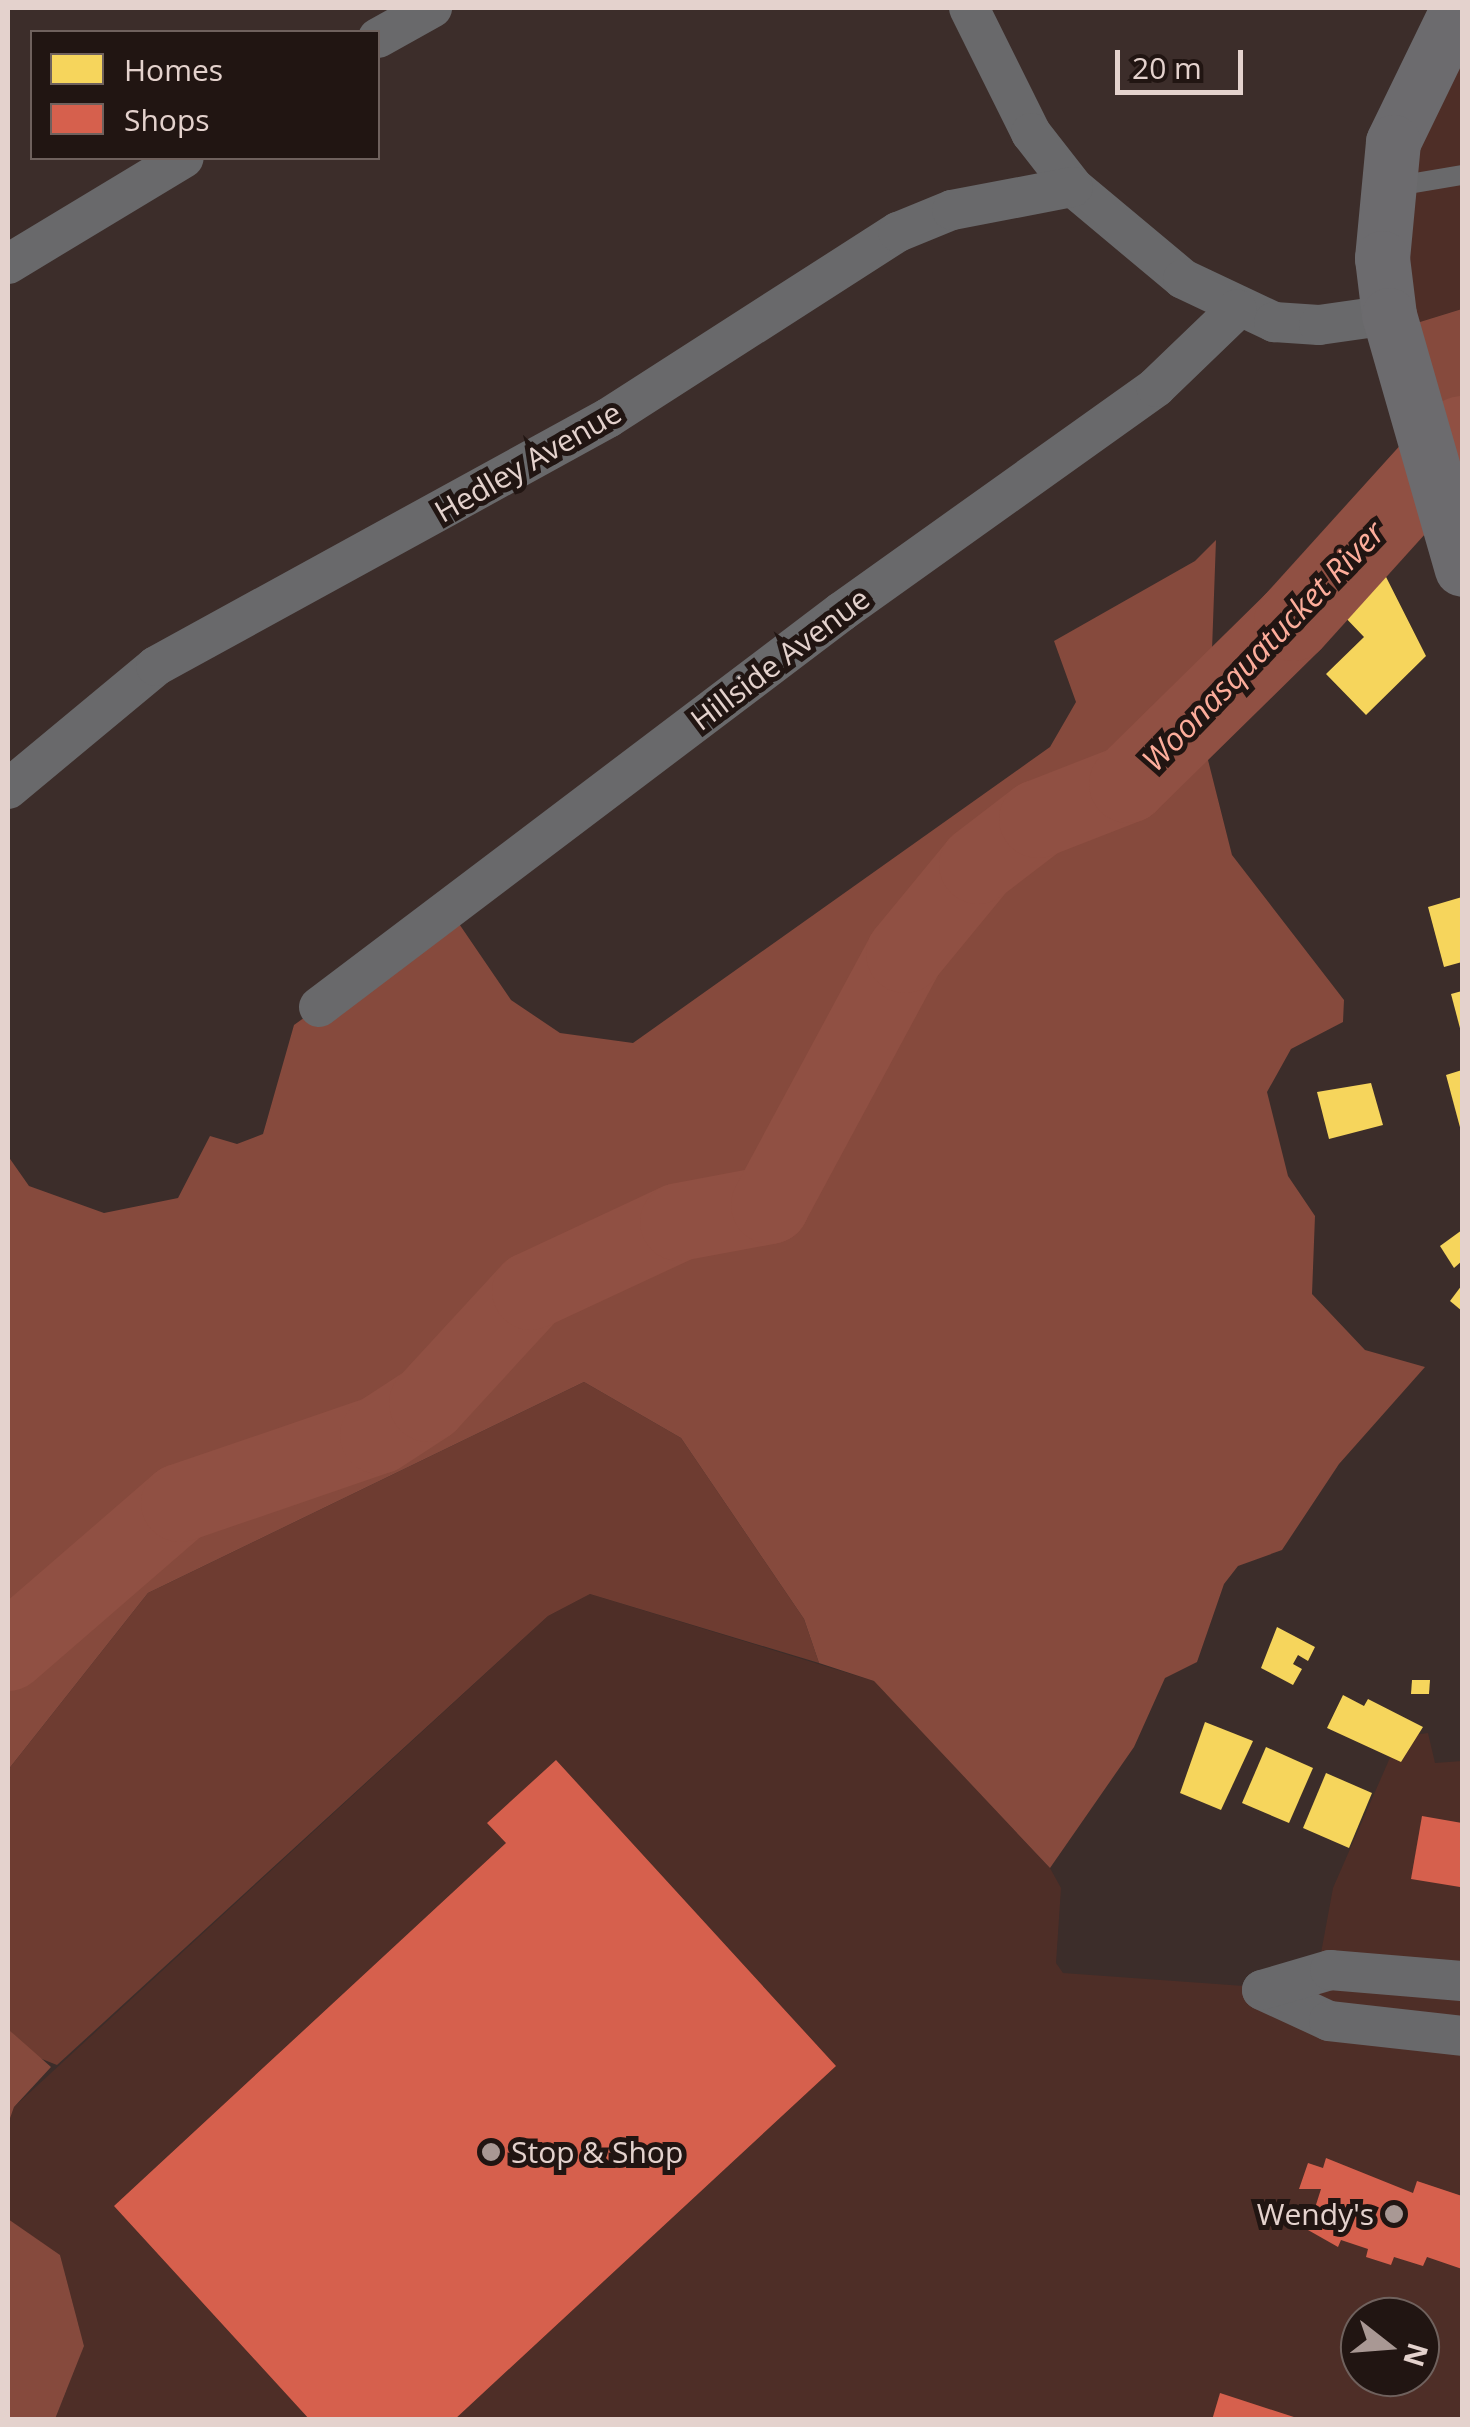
<!DOCTYPE html>
<style>
body{margin:0}
#map{position:relative;width:1470px;height:2427px;overflow:hidden;background:#3c2d2a;font-family:"Open Sans",sans-serif}
div>[style]{position:absolute}
.built>*{inset:0;background:#4e2e27}
.green>*{inset:0;background:#6e3c31}
.forest>*{inset:0;background:#864a3d}
.homes>*{inset:0;background:#f6d55c}
.shops>*{inset:0;background:#d6604d}
.river>*{height:78px;margin:-39px;padding:0 39px;transform-origin:39px;border-radius:39px;background:#905043}
.service>*{height:20px;margin:-10px;padding:0 10px;transform-origin:10px;border-radius:10px;background:#69696b}
.minor>*{height:40px;margin:-20px;padding:0 20px;transform-origin:20px;border-radius:20px;background:#69696b}
.secondary>*{height:55px;margin:-27.5px;padding:0 27.5px;transform-origin:27.5px;border-radius:27.5px;background:#6c6b6e}
.dots>*{width:28px;height:28px;translate:-50% -50%;box-sizing:border-box;border:5px solid #211512;border-radius:50%}
span{translate:-50% -50%;white-space:nowrap;text-align:center;line-height:1.15;-webkit-text-stroke:10px #211512;paint-order:stroke}
.street-label{font-size:30px;color:#e4d2cd}
.poi-label{font-size:30px;color:#e4d2cd}
.left{translate:0 -50%;text-align:left}
.right{translate:-100% -50%;text-align:right}
.water-label{font-size:32px;color:#fdad9b;font-style:italic}
.frame{position:absolute;inset:0;border:10px solid #e4d2cd;pointer-events:none}
.legend{position:absolute;left:30px;top:30px;width:350px;height:130px;box-sizing:border-box;background:#211512;border:2px solid #6f615d;margin:0;padding:12px 18px;list-style:none;font-size:30px;color:#e4d2cd}
.legend li{display:flex;align-items:center;gap:20px;height:50px}
.legend b{width:50px;border:2px solid #6f615d}
.north{position:absolute;left:1340px;top:2297px;width:100px;height:100px;box-sizing:border-box;background:#211512;border:2px solid #6f615d;border-radius:50%;rotate:107deg;font-size:28px;font-weight:700;line-height:40px;text-align:center;color:#e4d2cd}
.north::after{content:'';display:block;margin:auto;width:35px;height:45px;background:#a99894;clip-path:polygon(50% 0,100% 100%,50% 72%,0 100%)}
.scale{position:absolute;left:1115px;top:50px;width:128px;height:45px;box-sizing:border-box;border:5px solid #e4d2cd;border-top:0;padding-left:12px;font-size:30px;line-height:35px;white-space:nowrap;color:#e4d2cd;-webkit-text-stroke:8px #211512;paint-order:stroke}
</style>
<div id="map">
<div class="built">
<i style="clip-path:polygon(1462px 8px,1462px 309px,1381px 334px,1393px 103px)"></i>
<i style="clip-path:polygon(evenodd,590px 1594px,874px 1681px,1050px 1868px,1061px 1888px,1056px 1963px,1063px 1973px,1314px 1991px,1333px 1888px,1399px 1737px,1428px 1733px,1435px 1763px,1462px 1761px,1462px 2419px,55px 2419px,84px 2346px,60px 2255px,8px 2220px,8px 2124px,14px 2107px,548px 1616px,590px 1594px,1360px 2317px,1420px 2317px,1420px 2377px,1360px 2377px,1360px 2317px)"></i>
</div>
<div class="green">
<i style="clip-path:polygon(584px 1382px,681px 1438px,804px 1619px,819px 1663px,590px 1594px,548px 1616px,57px 2065px,37px 2057px,8px 2029px,8px 1770px,148px 1593px)"></i>
</div>
<div class="forest">
<i style="clip-path:polygon(1462px 309px,1462px 504px,1381px 334px)"></i>
<i style="clip-path:polygon(1216px 540px,1208px 760px,1232px 855px,1344px 1000px,1343px 1022px,1291px 1049px,1267px 1092px,1288px 1176px,1315px 1216px,1312px 1294px,1365px 1350px,1425px 1367px,1339px 1464px,1282px 1550px,1238px 1566px,1224px 1584px,1197px 1662px,1165px 1678px,1134px 1747px,1050px 1868px,874px 1681px,819px 1663px,804px 1619px,681px 1438px,584px 1382px,148px 1593px,8px 1770px,8px 1156px,29px 1186px,104px 1213px,178px 1198px,210px 1136px,237px 1144px,263px 1134px,294px 1025px,451px 912px,511px 1000px,560px 1033px,633px 1043px,1050px 747px,1076px 702px,1054px 641px,1195px 561px)"></i>
<i style="clip-path:polygon(8px 2029px,51px 2067px,14px 2107px,8px 2124px)"></i>
<i style="clip-path:polygon(8px 2219px,60px 2255px,84px 2346px,55px 2419px,8px 2419px)"></i>
</div>
<div class="homes">
<i style="clip-path:polygon(1381px 567px,1426px 656px,1366px 715px,1326px 674px,1364px 637px,1342px 614px)"></i>
<i style="clip-path:polygon(1462px 897px,1462px 962px,1444px 967px,1428px 907px)"></i>
<i style="clip-path:polygon(1462px 991px,1462px 1032px,1461px 1032px,1451px 994px)"></i>
<i style="clip-path:polygon(1462px 1070px,1462px 1131px,1461px 1131px,1446px 1075px)"></i>
<i style="clip-path:polygon(1371px 1083px,1383px 1125px,1329px 1139px,1317px 1092px)"></i>
<i style="clip-path:polygon(1462px 1230px,1462px 1261px,1454px 1268px,1440px 1246px)"></i>
<i style="clip-path:polygon(1462px 1285px,1462px 1311px,1450px 1301px)"></i>
<i style="clip-path:polygon(1277px 1627px,1315px 1647px,1308px 1661px,1298px 1655px,1293px 1664px,1302px 1669px,1293px 1685px,1261px 1668px)"></i>
<i style="clip-path:polygon(1412px 1680px,1430px 1680px,1429px 1694px,1411px 1694px)"></i>
<i style="clip-path:polygon(1343px 1695px,1364px 1706px,1368px 1699px,1423px 1727px,1401px 1762px,1327px 1728px)"></i>
<i style="clip-path:polygon(1205px 1722px,1253px 1741px,1221px 1810px,1180px 1793px)"></i>
<i style="clip-path:polygon(1266px 1747px,1313px 1768px,1289px 1823px,1242px 1803px)"></i>
<i style="clip-path:polygon(1326px 1773px,1372px 1793px,1349px 1848px,1303px 1828px)"></i>
</div>
<div class="shops">
<i style="clip-path:polygon(556px 1760px,836px 2066px,454px 2420px,310px 2420px,114px 2206px,506px 1843px,487px 1823px)"></i>
<i style="clip-path:polygon(1422px 1816px,1462px 1823px,1460px 1887px,1411px 1879px)"></i>
<i style="clip-path:polygon(1326px 2158px,1413px 2193px,1417px 2181px,1462px 2196px,1462px 2269px,1427px 2257px,1423px 2266px,1394px 2257px,1391px 2265px,1366px 2257px,1368px 2249px,1341px 2240px,1338px 2247px,1308px 2230px,1321px 2189px,1299px 2189px,1308px 2163px,1323px 2168px)"></i>
<i style="clip-path:polygon(1220px 2393px,1300px 2419px,1300px 2420px,1212px 2420px)"></i>
</div>
<div class="river">
<i style="left:8px;top:1652px;width:228px;rotate:-40.9deg"></i>
<i style="left:180px;top:1503px;width:210px;rotate:-18.9deg"></i>
<i style="left:379px;top:1435px;width:59px;rotate:-33.1deg"></i>
<i style="left:428px;top:1403px;width:152px;rotate:-47.4deg"></i>
<i style="left:531px;top:1291px;width:163px;rotate:-25deg"></i>
<i style="left:679px;top:1222px;width:93px;rotate:-10.6deg"></i>
<i style="left:770px;top:1205px;width:285px;rotate:-61.7deg"></i>
<i style="left:905px;top:954px;width:115px;rotate:-50.6deg"></i>
<i style="left:978px;top:865px;width:76px;rotate:-37.5deg"></i>
<i style="left:1038px;top:819px;width:97px;rotate:-21.3deg"></i>
<i style="left:1128px;top:784px;width:231px;rotate:-44.5deg"></i>
<i style="left:1293px;top:622px;width:252px;rotate:-47.9deg"></i>
</div>
<div class="service">
<i style="left:1391px;top:187px;width:72px;rotate:-9.6deg"></i>
</div>
<div class="minor">
<i style="left:969px;top:8px;width:140px;rotate:63.6deg"></i>
<i style="left:1031px;top:133px;width:68px;rotate:52.1deg"></i>
<i style="left:1073px;top:187px;width:143px;rotate:39.9deg"></i>
<i style="left:1183px;top:279px;width:101px;rotate:25.3deg"></i>
<i style="left:1274px;top:322px;width:45px;rotate:3.8deg"></i>
<i style="left:1319px;top:325px;width:71px;rotate:-8.1deg"></i>
<i style="left:378px;top:38px;width:62px;rotate:-29.1deg"></i>
<i style="left:8px;top:264px;width:205px;rotate:-31.1deg"></i>
<i style="left:8px;top:789px;width:192px;rotate:-39.7deg"></i>
<i style="left:156px;top:666px;width:516px;rotate:-28.75deg"></i>
<i style="left:608px;top:418px;width:345px;rotate:-32.7deg"></i>
<i style="left:898px;top:232px;width:58px;rotate:-22.2deg"></i>
<i style="left:952px;top:210px;width:123px;rotate:-10.8deg"></i>
<i style="left:319px;top:1007px;width:655px;rotate:-37.11deg"></i>
<i style="left:841px;top:612px;width:387px;rotate:-35.5deg"></i>
<i style="left:1156px;top:387px;width:112px;rotate:-43.9deg"></i>
<i style="left:1262px;top:1990px;width:74px;rotate:24.8deg"></i>
<i style="left:1329px;top:2021px;width:134px;rotate:6.4deg"></i>
<i style="left:1262px;top:1990px;width:71px;rotate:-16.4deg"></i>
<i style="left:1330px;top:1970px;width:132px;rotate:4.8deg"></i>
</div>
<div class="secondary">
<i style="left:1458px;top:8px;width:149px;rotate:115.9deg"></i>
<i style="left:1393px;top:142px;width:117px;rotate:95.4deg"></i>
<i style="left:1382px;top:258px;width:57px;rotate:83deg"></i>
<i style="left:1389px;top:315px;width:264px;rotate:74deg"></i>
</div>
<div class="dots">
<i style="left:491px;top:2152px;background:#a99894"></i>
<i style="left:1394px;top:2214px;background:#a99894"></i>
</div>
<div class="street-label">
<span style="left:528px;top:462px;rotate:-30deg">Hedley Avenue</span>
<span style="left:780px;top:659px;rotate:-37deg">Hillside Avenue</span>
</div>
<div class="poi-label">
<span class="left" style="left:511px;top:2152px">Stop &amp; Shop</span>
<span class="right" style="left:1374px;top:2214px">Wendy's</span>
</div>
<div class="water-label">
<span style="left:1263px;top:646px;rotate:-46deg">Woonasquatucket River</span>
</div>
<div class="frame"></div>
<ul class="legend">
<li><b style="height:28px;background:#f6d55c"></b>Homes</li>
<li><b style="height:28px;background:#d6604d"></b>Shops</li>
</ul>
<div class="north">N</div>
<div class="scale">20 m</div>
</div>
